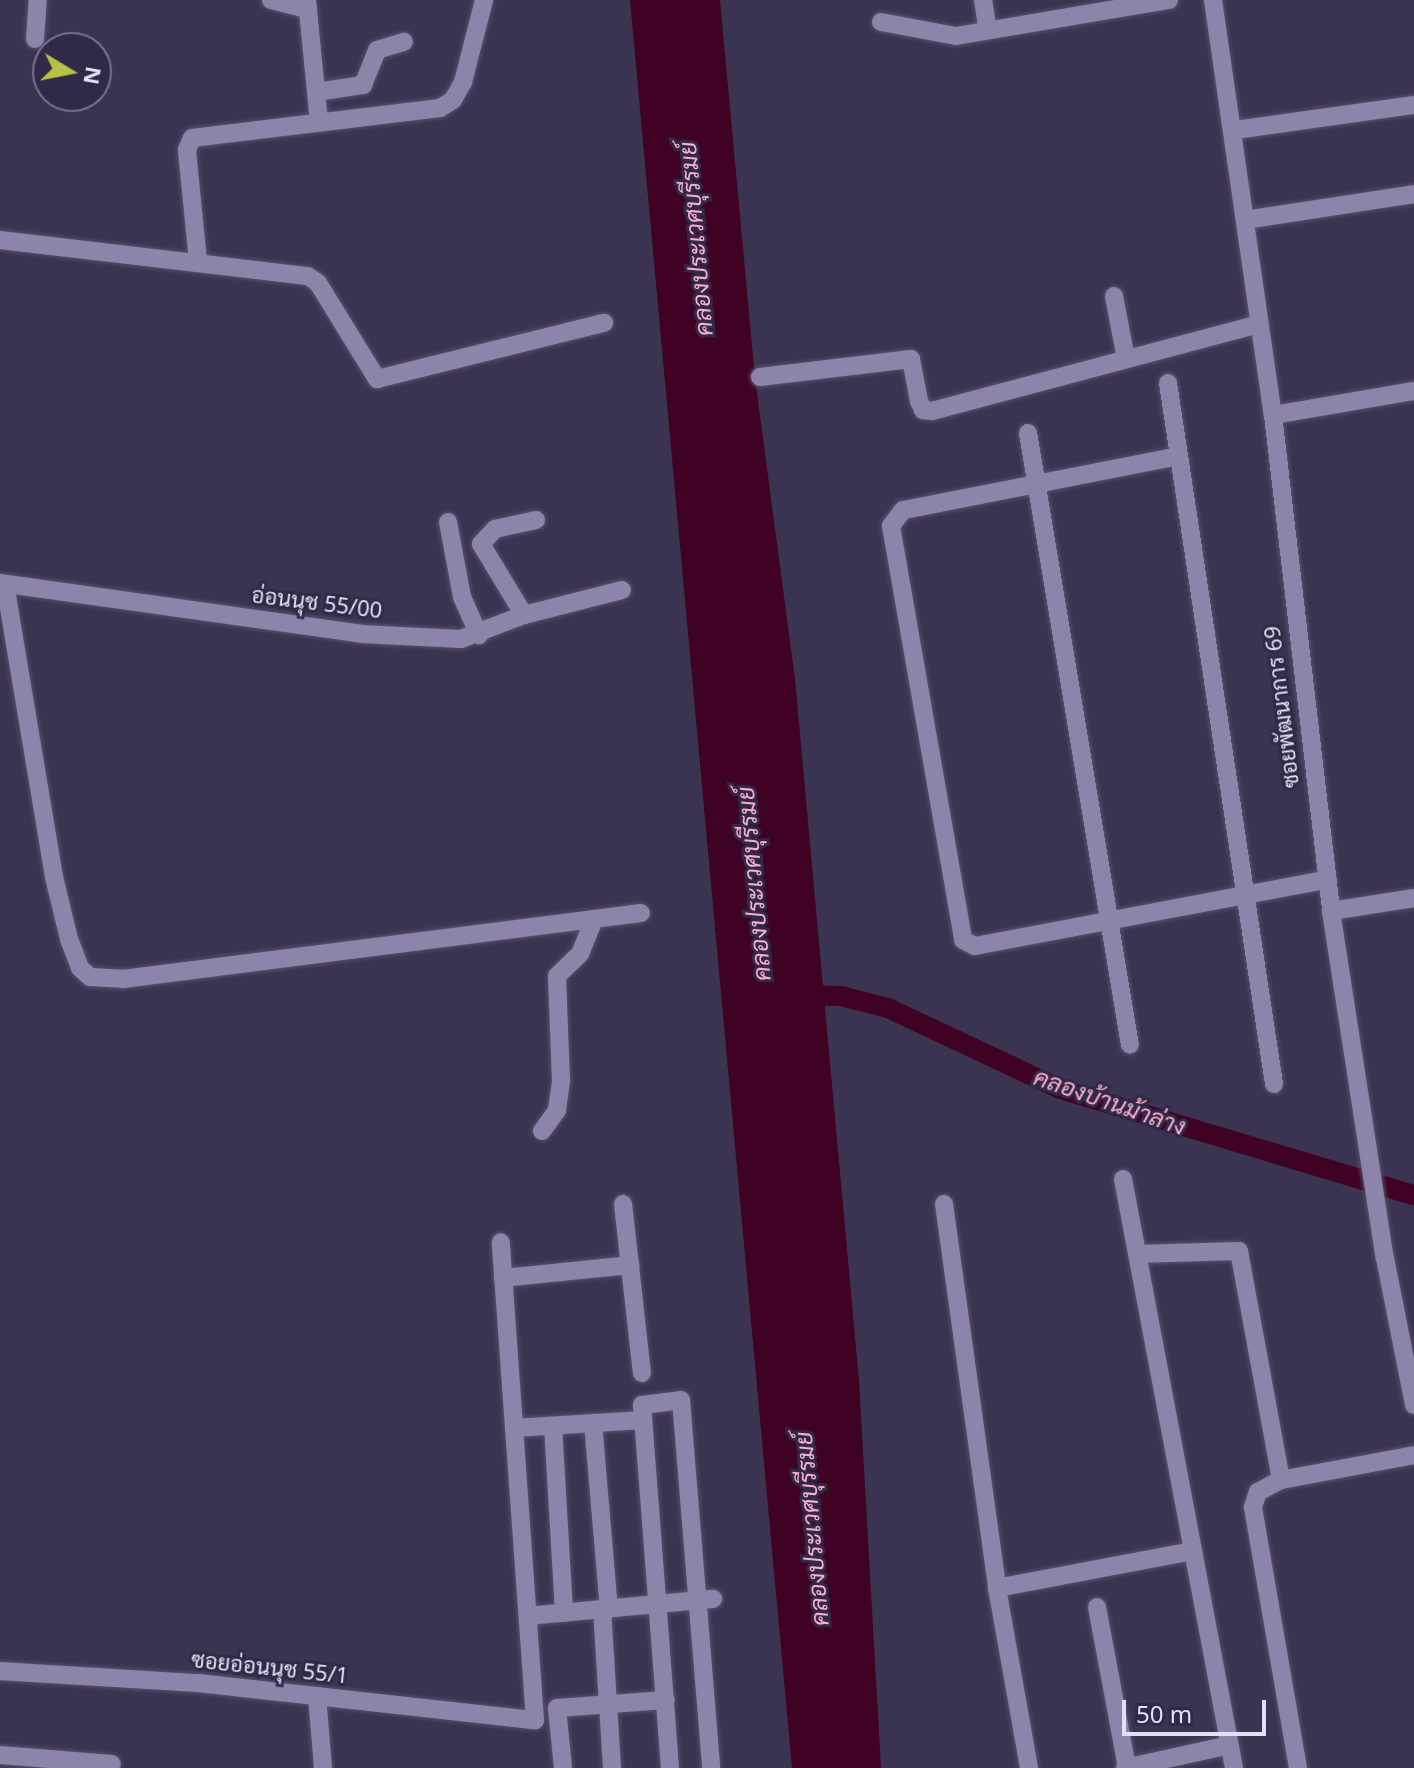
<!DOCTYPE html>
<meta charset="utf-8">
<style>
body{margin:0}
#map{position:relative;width:1414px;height:1768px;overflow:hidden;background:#3a3352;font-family:"Noto Sans",Sarabun,sans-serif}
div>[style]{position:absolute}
.water>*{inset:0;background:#3f0223}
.canal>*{height:20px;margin:-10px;padding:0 10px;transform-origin:10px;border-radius:10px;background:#3f0223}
.roads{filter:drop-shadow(0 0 2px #58516c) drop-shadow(0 0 2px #58516c)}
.minor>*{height:18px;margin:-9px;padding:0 9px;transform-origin:9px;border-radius:9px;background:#8c85a9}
span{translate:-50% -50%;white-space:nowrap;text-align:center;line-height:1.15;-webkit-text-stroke:6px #302947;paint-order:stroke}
.street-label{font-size:22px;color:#e4e0f4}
.water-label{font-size:24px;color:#fcadcd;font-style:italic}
.north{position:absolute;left:32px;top:32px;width:80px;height:80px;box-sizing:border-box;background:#302947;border:2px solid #78728c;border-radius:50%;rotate:100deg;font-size:22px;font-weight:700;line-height:32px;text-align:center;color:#e4e0f4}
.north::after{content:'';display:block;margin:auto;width:28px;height:36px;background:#b7c148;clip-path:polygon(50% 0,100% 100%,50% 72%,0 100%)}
.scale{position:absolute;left:1122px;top:1700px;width:144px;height:36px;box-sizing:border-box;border:4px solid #e4e0f4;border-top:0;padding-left:10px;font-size:24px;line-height:28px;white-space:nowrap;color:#e4e0f4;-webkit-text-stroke:6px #302947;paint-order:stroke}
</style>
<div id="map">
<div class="water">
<i style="clip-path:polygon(630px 0,720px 0,755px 378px,795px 679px,859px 1381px,881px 1768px,792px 1768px)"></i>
</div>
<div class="canal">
<i style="left:793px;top:995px;width:48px;rotate:1.2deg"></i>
<i style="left:841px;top:996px;width:49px;rotate:14.3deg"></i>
<i style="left:888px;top:1008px;width:190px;rotate:25.2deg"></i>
<i style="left:1060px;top:1089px;width:370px;rotate:16.7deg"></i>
</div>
<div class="roads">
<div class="minor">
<i style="left:271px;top:0;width:38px;rotate:14deg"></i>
<i style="left:307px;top:0;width:123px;rotate:84.4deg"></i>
<i style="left:983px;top:0;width:30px;rotate:81deg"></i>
<i style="left:1213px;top:0;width:419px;rotate:81.8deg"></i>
<i style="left:1273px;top:415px;width:499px;rotate:83.3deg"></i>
<i style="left:1331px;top:911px;width:351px;rotate:81.2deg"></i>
<i style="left:1385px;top:1258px;width:150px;rotate:78.8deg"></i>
<i style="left:881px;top:22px;width:76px;rotate:10.6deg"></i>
<i style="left:956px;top:36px;width:216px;rotate:-9.6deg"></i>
<i style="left:35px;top:39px;width:39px;rotate:-86deg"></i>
<i style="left:316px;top:92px;width:48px;rotate:-8.5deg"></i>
<i style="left:363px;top:85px;width:38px;rotate:-68deg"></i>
<i style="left:377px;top:50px;width:28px;rotate:-17deg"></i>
<i style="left:1235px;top:130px;width:181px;rotate:-8deg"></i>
<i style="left:1245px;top:220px;width:171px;rotate:-8.7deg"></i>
<i style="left:0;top:240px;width:310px;rotate:6.7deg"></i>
<i style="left:308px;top:276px;width:12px;rotate:35deg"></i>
<i style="left:318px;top:283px;width:113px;rotate:58.4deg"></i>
<i style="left:377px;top:379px;width:234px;rotate:-13.9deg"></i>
<i style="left:198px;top:261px;width:112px;rotate:-95.7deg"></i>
<i style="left:187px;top:150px;width:13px;rotate:-67deg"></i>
<i style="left:192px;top:138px;width:250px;rotate:-6.9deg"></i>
<i style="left:440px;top:108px;width:15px;rotate:-32deg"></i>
<i style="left:453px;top:100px;width:21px;rotate:-61deg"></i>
<i style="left:463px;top:82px;width:85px;rotate:-75.6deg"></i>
<i style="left:1114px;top:296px;width:64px;rotate:79.2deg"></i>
<i style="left:760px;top:377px;width:152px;rotate:-6.8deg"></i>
<i style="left:911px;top:359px;width:43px;rotate:79.2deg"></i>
<i style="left:919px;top:401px;width:10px;rotate:66deg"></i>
<i style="left:923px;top:410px;width:9px;rotate:6deg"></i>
<i style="left:932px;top:411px;width:338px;rotate:-14.9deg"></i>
<i style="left:1168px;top:383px;width:709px;rotate:81.4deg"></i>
<i style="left:1273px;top:415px;width:143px;rotate:-9.7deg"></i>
<i style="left:1028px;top:433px;width:620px;rotate:80.54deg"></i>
<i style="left:1179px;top:456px;width:281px;rotate:168.9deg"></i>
<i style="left:903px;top:510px;width:20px;rotate:127deg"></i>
<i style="left:891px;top:526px;width:420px;rotate:80.1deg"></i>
<i style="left:963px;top:940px;width:13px;rotate:27deg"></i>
<i style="left:975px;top:946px;width:359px;rotate:-10.7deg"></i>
<i style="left:448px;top:522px;width:76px;rotate:79.4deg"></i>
<i style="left:462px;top:597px;width:42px;rotate:65.9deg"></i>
<i style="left:0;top:583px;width:366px;rotate:8deg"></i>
<i style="left:362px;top:634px;width:99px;rotate:2.9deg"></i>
<i style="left:461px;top:639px;width:67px;rotate:-20.9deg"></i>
<i style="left:524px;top:615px;width:101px;rotate:-14.3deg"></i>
<i style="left:5px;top:584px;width:297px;rotate:80.5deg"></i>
<i style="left:54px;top:877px;width:64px;rotate:76.4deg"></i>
<i style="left:69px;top:939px;width:31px;rotate:69deg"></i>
<i style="left:80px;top:968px;width:13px;rotate:42deg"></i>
<i style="left:90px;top:977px;width:33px;rotate:3deg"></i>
<i style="left:123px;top:979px;width:522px;rotate:-7.26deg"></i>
<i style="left:524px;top:615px;width:83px;rotate:-121.2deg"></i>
<i style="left:481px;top:544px;width:21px;rotate:-47deg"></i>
<i style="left:495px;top:529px;width:42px;rotate:-12.4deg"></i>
<i style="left:1331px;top:911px;width:84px;rotate:-8.9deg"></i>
<i style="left:542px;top:1131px;width:26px;rotate:-54deg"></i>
<i style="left:557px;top:1110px;width:29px;rotate:-82deg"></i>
<i style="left:561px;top:1081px;width:105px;rotate:-92.2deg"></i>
<i style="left:557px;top:976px;width:32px;rotate:-44deg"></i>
<i style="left:580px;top:954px;width:38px;rotate:-68deg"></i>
<i style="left:1123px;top:1179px;width:599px;rotate:79.33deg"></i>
<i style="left:623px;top:1204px;width:170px;rotate:83.6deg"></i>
<i style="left:944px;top:1204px;width:388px;rotate:82.1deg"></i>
<i style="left:997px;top:1588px;width:183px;rotate:79.9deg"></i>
<i style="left:1137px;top:1254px;width:102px;rotate:-1.7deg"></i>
<i style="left:1239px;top:1251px;width:233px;rotate:79.6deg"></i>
<i style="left:503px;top:1278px;width:128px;rotate:-5.8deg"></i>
<i style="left:593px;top:1423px;width:187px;rotate:85.1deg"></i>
<i style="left:553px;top:1426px;width:187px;rotate:86.6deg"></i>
<i style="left:514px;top:1428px;width:129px;rotate:-3.5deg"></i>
<i style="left:997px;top:1588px;width:199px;rotate:-10.7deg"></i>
<i style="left:1097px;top:1607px;width:164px;rotate:79.4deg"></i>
<i style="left:602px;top:1609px;width:159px;rotate:86.4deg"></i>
<i style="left:528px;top:1616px;width:186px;rotate:-5.3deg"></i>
<i style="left:0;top:1671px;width:198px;rotate:3.5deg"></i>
<i style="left:198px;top:1683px;width:339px;rotate:6.3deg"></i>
<i style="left:535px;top:1720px;width:479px;rotate:-94.1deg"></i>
<i style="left:317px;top:1696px;width:72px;rotate:85.2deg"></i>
<i style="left:0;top:1755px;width:112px;rotate:4.6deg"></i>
<i style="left:563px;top:1768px;width:60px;rotate:-95.7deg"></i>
<i style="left:557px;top:1708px;width:109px;rotate:-4.2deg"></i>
<i style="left:670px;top:1768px;width:364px;rotate:-94.4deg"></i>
<i style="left:642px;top:1405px;width:39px;rotate:-7deg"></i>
<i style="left:681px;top:1400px;width:369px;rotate:85.3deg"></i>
<i style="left:1125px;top:1768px;width:107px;rotate:-12.4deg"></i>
<i style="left:1298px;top:1768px;width:265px;rotate:-99.8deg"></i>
<i style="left:1253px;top:1507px;width:16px;rotate:-72deg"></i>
<i style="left:1258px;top:1492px;width:26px;rotate:-28deg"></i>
<i style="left:1281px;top:1480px;width:135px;rotate:-10.6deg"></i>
</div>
</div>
<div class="street-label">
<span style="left:317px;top:602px;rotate:7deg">อ่อนนุช 55/00</span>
<span style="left:1281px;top:707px;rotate:-97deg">ซอยพัฒนาการ 69</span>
<span style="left:270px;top:1667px;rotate:6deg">ซอยอ่อนนุช 55/1</span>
</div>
<div class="water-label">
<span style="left:695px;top:239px;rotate:-95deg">คลองประเวศบุรีรมย์</span>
<span style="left:753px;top:884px;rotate:-95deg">คลองประเวศบุรีรมย์</span>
<span style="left:1110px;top:1101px;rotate:19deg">คลองบ้านม้าล่าง</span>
<span style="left:811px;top:1529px;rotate:-95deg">คลองประเวศบุรีรมย์</span>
</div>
<div class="north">N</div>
<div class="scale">50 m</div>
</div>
